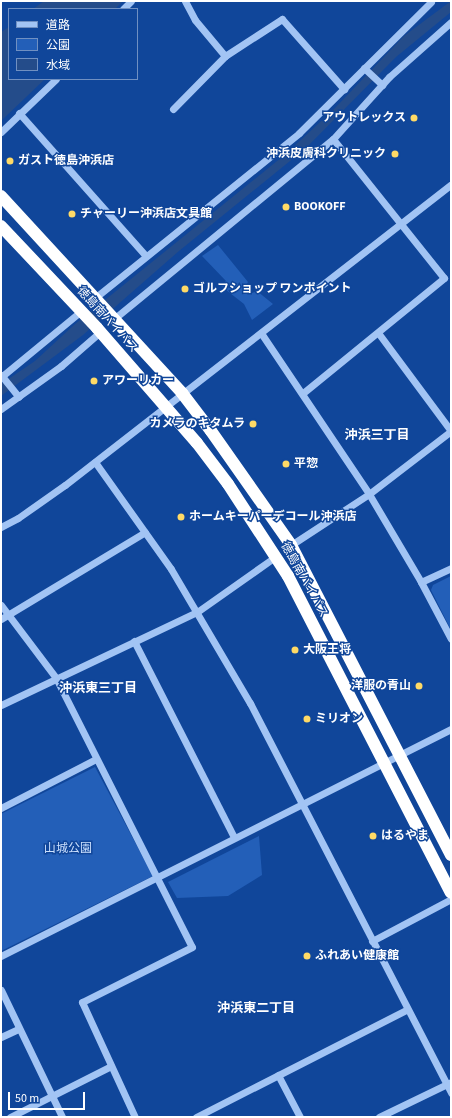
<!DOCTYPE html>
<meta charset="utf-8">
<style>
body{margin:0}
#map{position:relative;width:452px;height:1118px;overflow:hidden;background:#10469a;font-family:"Source Sans 3","Noto Sans JP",sans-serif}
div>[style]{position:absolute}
.green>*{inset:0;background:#235fb8}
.water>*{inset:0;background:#244c8a}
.minor>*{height:7px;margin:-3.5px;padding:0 3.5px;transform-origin:3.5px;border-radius:3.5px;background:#a2c4f4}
.highway>*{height:12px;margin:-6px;padding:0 6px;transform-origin:6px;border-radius:6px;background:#fff}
.dots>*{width:11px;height:11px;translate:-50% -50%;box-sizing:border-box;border:2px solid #10469a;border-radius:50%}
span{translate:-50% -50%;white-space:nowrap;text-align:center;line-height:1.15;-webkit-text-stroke:3px #10469a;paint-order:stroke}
.poi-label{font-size:12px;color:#fff;font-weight:700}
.right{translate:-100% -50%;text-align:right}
.left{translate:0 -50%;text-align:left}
.street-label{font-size:12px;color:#fff}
.park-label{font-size:12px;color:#cbe0fe}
.neighbourhood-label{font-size:13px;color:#fff;font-weight:700}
.frame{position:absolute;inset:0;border:2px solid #fff;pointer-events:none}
.legend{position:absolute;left:8px;top:8px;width:130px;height:72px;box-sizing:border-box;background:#10469a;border:1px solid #7090c2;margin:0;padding:5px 7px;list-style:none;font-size:12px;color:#fff}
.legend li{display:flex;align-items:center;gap:8px;height:20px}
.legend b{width:20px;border:1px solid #7090c2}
.scale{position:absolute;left:8px;top:1092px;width:77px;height:18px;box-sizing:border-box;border:2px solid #fff;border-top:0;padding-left:5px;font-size:12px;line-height:14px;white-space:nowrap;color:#fff;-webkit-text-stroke:3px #10469a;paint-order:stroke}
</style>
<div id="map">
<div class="green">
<i style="clip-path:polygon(218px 245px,248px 282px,246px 285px,252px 293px,257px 291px,273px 304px,252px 320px,244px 304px,221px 286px,226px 281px,202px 256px)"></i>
<i style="clip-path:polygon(451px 576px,451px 630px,431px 590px,433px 585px)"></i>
<i style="clip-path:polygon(95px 767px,153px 876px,1px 951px,1px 814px)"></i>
<i style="clip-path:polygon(259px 836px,262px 875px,228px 896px,177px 898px,168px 882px)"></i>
</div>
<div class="water">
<i style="clip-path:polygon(44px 1px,123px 1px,115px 9px,33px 9px)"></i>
<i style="clip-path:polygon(451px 1px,451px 12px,396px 57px,306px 148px,179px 251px,83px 335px,1px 396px,1px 384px,35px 361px,74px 325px,287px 153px,334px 109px,404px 36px)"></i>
<i style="clip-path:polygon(9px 27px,9px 79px,45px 79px,1px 121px,1px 32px)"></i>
</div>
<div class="minor">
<i style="left:185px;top:1px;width:21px;rotate:62deg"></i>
<i style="left:195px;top:20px;width:47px;rotate:50.2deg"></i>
<i style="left:225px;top:56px;width:68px;rotate:-33deg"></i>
<i style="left:282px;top:19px;width:94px;rotate:48.5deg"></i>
<i style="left:123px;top:9px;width:11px;rotate:-45deg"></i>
<i style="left:364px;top:68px;width:25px;rotate:43deg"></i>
<i style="left:173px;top:109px;width:74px;rotate:-45.5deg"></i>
<i style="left:19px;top:113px;width:191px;rotate:48.4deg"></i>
<i style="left:1px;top:132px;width:76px;rotate:-43.9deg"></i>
<i style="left:96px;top:297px;width:261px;rotate:-38.9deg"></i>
<i style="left:299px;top:133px;width:186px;rotate:-44.8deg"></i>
<i style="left:115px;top:318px;width:282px;rotate:-39.4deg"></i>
<i style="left:333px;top:139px;width:84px;rotate:-47.9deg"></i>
<i style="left:389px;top:77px;width:83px;rotate:-41.6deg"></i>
<i style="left:261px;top:333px;width:194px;rotate:56.1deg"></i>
<i style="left:369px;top:494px;width:102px;rotate:59.4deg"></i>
<i style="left:421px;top:582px;width:64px;rotate:62.2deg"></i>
<i style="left:379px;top:334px;width:121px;rotate:53.4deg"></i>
<i style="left:1px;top:375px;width:28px;rotate:51deg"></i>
<i style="left:1px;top:377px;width:104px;rotate:-39.5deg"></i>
<i style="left:303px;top:393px;width:182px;rotate:-39.2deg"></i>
<i style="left:444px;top:278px;width:178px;rotate:-128.6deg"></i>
<i style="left:1px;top:409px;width:74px;rotate:-35.6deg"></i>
<i style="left:61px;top:366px;width:52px;rotate:-41.1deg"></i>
<i style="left:95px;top:462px;width:131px;rotate:54.6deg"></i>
<i style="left:171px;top:569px;width:156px;rotate:59.5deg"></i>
<i style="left:250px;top:703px;width:439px;rotate:62.7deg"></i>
<i style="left:1px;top:527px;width:19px;rotate:-28deg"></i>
<i style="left:18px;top:518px;width:57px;rotate:-35.1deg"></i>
<i style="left:65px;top:485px;width:489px;rotate:-37.9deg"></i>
<i style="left:291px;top:545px;width:93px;rotate:-33.2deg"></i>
<i style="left:369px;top:494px;width:103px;rotate:-37.5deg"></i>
<i style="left:421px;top:582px;width:33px;rotate:-25deg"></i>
<i style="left:1px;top:605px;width:91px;rotate:53deg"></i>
<i style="left:56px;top:678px;width:301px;rotate:63.2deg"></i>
<i style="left:192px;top:947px;width:123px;rotate:153.4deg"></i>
<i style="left:82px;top:1002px;width:127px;rotate:65.3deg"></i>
<i style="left:1px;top:619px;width:168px;rotate:-31.1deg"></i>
<i style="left:134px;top:641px;width:220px;rotate:63deg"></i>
<i style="left:1px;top:705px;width:217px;rotate:-25.4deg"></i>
<i style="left:197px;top:612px;width:95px;rotate:-35.2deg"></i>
<i style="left:1px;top:808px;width:107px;rotate:-27.3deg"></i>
<i style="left:372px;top:941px;width:89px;rotate:-28deg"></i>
<i style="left:1px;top:956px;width:504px;rotate:-26.77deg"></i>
<i style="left:1px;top:990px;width:141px;rotate:64.3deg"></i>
<i style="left:1px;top:1037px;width:19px;rotate:-25deg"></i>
<i style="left:278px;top:1075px;width:47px;rotate:62.4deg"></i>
<i style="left:10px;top:1117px;width:113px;rotate:-26.8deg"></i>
<i style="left:196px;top:1117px;width:236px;rotate:-27deg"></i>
<i style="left:379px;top:1117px;width:80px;rotate:-25.9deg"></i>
</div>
<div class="highway">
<i style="left:1px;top:196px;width:268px;rotate:47.4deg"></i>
<i style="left:182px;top:393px;width:48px;rotate:52.7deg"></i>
<i style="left:211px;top:431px;width:139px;rotate:54.9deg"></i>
<i style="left:291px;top:545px;width:349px;rotate:62.7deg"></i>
<i style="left:1px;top:226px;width:140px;rotate:46.7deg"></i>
<i style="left:97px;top:328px;width:152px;rotate:49deg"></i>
<i style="left:197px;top:443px;width:51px;rotate:52.9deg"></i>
<i style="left:228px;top:484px;width:110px;rotate:56.9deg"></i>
<i style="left:288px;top:576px;width:356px;rotate:62.8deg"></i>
</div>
<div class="dots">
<i style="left:414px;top:118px;background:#ffda66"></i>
<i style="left:395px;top:154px;background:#ffda66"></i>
<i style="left:10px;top:161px;background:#ffda66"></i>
<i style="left:286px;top:207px;background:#ffda66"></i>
<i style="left:72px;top:214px;background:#ffda66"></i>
<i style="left:185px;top:289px;background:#ffda66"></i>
<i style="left:94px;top:381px;background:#ffda66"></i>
<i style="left:253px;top:424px;background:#ffda66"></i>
<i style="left:286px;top:464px;background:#ffda66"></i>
<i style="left:181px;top:517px;background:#ffda66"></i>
<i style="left:295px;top:650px;background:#ffda66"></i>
<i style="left:419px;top:686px;background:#ffda66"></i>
<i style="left:307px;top:719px;background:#ffda66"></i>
<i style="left:373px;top:836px;background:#ffda66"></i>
<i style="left:307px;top:956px;background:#ffda66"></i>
</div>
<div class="poi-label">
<span class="right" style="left:406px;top:118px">アウトレックス</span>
<span class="right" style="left:386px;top:154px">沖浜皮膚科クリニック</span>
<span class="left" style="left:18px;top:161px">ガスト徳島沖浜店</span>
<span class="left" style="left:294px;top:207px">BOOKOFF</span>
<span class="left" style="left:80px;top:214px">チャーリー沖浜店文具館</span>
<span class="left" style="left:193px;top:289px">ゴルフショップ ワンポイント</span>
<span class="left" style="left:102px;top:381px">アワーリカー</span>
<span class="right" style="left:245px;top:424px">カメラのキタムラ</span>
<span class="left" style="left:294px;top:464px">平惣</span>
<span class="left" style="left:189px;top:517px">ホームキーパーデコール沖浜店</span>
<span class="left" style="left:303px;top:650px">大阪王将</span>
<span class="right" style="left:411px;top:686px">洋服の青山</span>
<span class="left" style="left:315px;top:719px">ミリオン</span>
<span class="left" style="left:381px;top:836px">はるやま</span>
<span class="left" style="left:315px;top:956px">ふれあい健康館</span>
</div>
<div class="street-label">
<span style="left:107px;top:320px;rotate:48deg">徳島南バイパス</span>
<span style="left:304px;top:580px;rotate:61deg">徳島南バイパス</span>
</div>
<div class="park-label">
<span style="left:68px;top:849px">山城公園</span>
</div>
<div class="neighbourhood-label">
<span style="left:377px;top:435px">沖浜三丁目</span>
<span style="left:98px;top:688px">沖浜東三丁目</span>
<span style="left:256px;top:1008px">沖浜東二丁目</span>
</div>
<div class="frame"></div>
<ul class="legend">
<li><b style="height:5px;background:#a2c4f4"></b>道路</li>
<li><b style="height:11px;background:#235fb8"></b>公園</li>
<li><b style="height:11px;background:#244c8a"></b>水域</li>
</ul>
<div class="scale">50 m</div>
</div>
